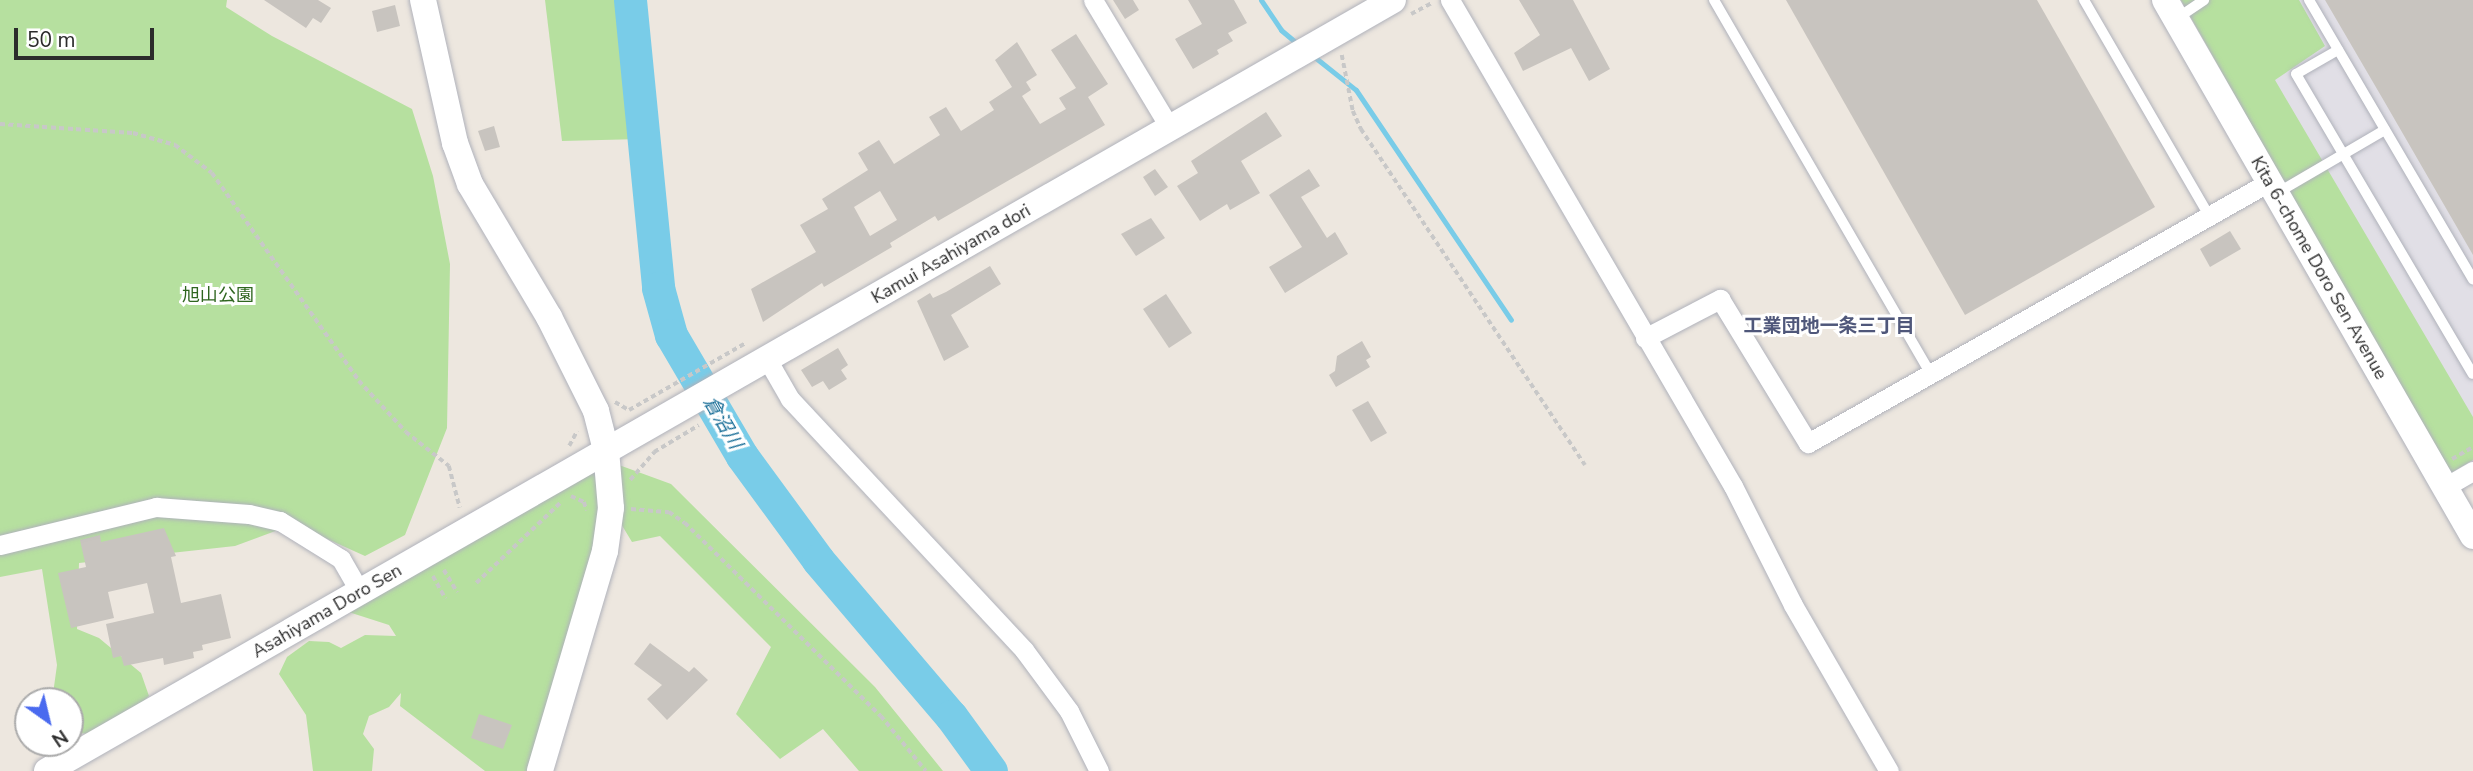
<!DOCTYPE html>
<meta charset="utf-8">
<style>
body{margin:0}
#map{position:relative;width:2473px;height:771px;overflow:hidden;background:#ede7df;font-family:"Nunito Sans","Noto Sans JP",sans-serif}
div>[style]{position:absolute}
.industrial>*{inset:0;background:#e1dfe6}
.green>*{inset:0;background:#b6e09f}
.stream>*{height:5px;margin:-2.5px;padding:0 2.5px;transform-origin:2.5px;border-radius:2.5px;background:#79cce8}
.river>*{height:33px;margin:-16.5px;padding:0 16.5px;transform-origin:16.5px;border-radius:16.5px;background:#79cce8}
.building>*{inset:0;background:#c8c4bf}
.path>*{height:3.5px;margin-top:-1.75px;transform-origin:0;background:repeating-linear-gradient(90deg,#c8c8c8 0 5px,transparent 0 8.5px)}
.roads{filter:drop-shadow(0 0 2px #b0b2bb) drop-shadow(0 0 2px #b0b2bb)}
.lane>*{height:10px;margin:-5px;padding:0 5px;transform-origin:5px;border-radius:5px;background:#fff}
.street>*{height:19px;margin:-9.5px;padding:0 9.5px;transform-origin:9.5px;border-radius:9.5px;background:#fff}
.secondary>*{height:26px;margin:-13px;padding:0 13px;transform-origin:13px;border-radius:13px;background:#fff}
span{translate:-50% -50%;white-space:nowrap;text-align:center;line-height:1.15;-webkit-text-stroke:6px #fff;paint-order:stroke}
.street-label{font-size:18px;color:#2c2c2c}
.park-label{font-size:18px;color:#2f661f}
.neighbourhood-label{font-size:19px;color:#4f577a;font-weight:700}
.water-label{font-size:19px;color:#166c96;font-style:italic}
.north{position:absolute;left:14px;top:687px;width:70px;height:70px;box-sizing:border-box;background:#fff;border:2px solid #ababab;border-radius:50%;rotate:146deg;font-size:19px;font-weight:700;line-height:28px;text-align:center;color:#2c2c2c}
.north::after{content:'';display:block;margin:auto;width:24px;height:32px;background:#4a6aef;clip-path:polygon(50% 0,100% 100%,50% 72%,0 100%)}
.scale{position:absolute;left:14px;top:28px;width:140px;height:32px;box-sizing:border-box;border:4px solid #2c2c2c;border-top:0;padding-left:9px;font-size:21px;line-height:24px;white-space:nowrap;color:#2c2c2c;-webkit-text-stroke:5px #fff;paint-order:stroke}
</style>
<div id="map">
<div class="industrial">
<i style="clip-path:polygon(2192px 0,2473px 0,2473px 483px)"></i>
</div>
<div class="green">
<i style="clip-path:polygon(0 0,227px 0,226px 7px,272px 36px,412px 109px,433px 176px,450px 264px,447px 428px,405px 535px,365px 556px,294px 524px,235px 546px,79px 563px,77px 629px,99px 638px,141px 673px,149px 696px,130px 714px,89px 734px,70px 732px,70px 701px,52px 701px,57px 665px,42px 569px,0 577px)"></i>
<i style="clip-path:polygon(545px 0,630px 0,641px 139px,562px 141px)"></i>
<i style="clip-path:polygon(2181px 0,2299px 0,2325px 46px,2275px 80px,2473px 417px,2473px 460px,2449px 474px)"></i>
<i style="clip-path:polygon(608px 461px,671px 484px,875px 687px,943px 771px,859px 771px,823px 729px,780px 759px,736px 714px,771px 647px,660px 536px,632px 542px,612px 509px,539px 771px,485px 771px,400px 706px,401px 693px,389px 707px,369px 716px,363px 734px,374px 749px,372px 771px,313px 771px,306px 715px,279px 674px,287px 657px,309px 641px,329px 642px,341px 648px,365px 635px,396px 636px,389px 625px,333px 607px)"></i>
</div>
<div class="stream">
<i style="left:1261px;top:0;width:36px;rotate:56deg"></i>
<i style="left:1281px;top:30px;width:23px;rotate:40deg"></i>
<i style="left:1312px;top:55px;width:56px;rotate:38.5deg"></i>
<i style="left:1356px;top:90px;width:277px;rotate:56deg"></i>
</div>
<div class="river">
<i style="left:630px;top:0;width:289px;rotate:84.4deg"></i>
<i style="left:658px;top:288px;width:49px;rotate:74.5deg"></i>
<i style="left:671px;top:335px;width:140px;rotate:59.6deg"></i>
<i style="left:742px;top:456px;width:129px;rotate:53.8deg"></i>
<i style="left:818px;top:560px;width:205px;rotate:49.6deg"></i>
<i style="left:951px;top:716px;width:68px;rotate:54deg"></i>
</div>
<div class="building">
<i style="clip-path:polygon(264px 0,318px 0,331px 8px,321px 23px,313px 18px,306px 28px)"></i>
<i style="clip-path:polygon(1113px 0,1133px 0,1139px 10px,1125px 19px)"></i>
<i style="clip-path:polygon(1188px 0,1234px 0,1247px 23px,1228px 33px,1233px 41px,1217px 50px,1219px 54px,1193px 69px,1175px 39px,1202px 24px)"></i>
<i style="clip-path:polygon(1519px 0,1573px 0,1610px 69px,1589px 81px,1571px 48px,1523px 71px,1514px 53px,1540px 35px)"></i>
<i style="clip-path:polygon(1786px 0,2037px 0,2155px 207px,1965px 315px)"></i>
<i style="clip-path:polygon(2325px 0,2473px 0,2473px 255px,2384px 101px)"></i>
<i style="clip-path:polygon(395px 5px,400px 26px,377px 32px,372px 11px)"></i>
<i style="clip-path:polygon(evenodd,1076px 34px,1108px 84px,1088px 97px,1105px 125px,938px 221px,935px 216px,890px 243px,892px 247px,824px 287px,822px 283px,763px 322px,751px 289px,816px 252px,800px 225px,828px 209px,822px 199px,868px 170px,858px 153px,879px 140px,894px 164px,940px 135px,929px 117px,946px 107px,961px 131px,994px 110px,989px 102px,1012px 87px,995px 60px,1017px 42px,1037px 75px,1026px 82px,1031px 90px,1022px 96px,1040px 124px,1066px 109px,1059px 98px,1076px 88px,1051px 50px,1076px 34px,880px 191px,897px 220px,870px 236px,854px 207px,880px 191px)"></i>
<i style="clip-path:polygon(1266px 112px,1282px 136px,1241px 161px,1260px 193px,1230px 210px,1227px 204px,1200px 221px,1177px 186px,1198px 173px,1191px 161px)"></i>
<i style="clip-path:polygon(494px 126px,500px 147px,485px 151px,478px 131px)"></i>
<i style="clip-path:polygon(1155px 169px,1168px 187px,1155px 196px,1143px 177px)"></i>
<i style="clip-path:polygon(1309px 169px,1320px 186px,1301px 197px,1327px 238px,1335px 232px,1348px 254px,1285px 293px,1269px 267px,1302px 247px,1269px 195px)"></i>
<i style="clip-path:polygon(1151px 218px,1165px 238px,1136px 256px,1121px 234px)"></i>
<i style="clip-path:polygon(2230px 231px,2241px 249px,2210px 267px,2200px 249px)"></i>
<i style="clip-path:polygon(990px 266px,1001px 284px,951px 315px,969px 347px,944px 361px,917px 301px,930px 293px,933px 298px,946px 292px)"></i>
<i style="clip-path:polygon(1166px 294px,1192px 333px,1169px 348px,1143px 309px)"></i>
<i style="clip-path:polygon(1362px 341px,1371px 357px,1366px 360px,1370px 367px,1336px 387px,1329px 375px,1335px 371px,1337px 356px)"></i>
<i style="clip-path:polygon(838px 348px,848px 365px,841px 370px,847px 379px,829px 390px,823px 381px,812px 387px,801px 370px)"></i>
<i style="clip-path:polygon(1368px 401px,1387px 433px,1371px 442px,1352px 410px)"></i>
<i style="clip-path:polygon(164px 528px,176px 556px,171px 557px,181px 603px,221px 594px,231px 638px,202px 645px,203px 650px,193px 652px,194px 658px,164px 665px,163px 658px,124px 666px,121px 656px,113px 658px,106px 624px,154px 613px,147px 583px,108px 592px,114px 618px,71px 628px,58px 573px,86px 567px,80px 540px,100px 535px,101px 542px)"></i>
<i style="clip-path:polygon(650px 643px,689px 672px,694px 667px,708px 680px,667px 720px,647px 699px,662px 685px,634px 664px)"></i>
<i style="clip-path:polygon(479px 714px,512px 725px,503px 749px,471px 738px)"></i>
</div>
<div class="path">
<i style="left:1411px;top:14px;width:24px;rotate:-28deg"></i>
<i style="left:1342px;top:55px;width:57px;rotate:78.9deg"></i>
<i style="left:1353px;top:111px;width:20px;rotate:66deg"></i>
<i style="left:1361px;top:129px;width:404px;rotate:56.3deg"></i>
<i style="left:0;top:124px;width:133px;rotate:3.9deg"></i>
<i style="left:133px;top:133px;width:44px;rotate:15.9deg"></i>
<i style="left:175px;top:145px;width:46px;rotate:37.1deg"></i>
<i style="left:212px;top:173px;width:255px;rotate:54.7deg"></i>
<i style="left:359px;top:381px;width:69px;rotate:47.3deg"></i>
<i style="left:406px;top:432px;width:55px;rotate:38.3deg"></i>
<i style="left:449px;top:466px;width:43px;rotate:75.3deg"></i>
<i style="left:615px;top:402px;width:16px;rotate:30deg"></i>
<i style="left:629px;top:410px;width:133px;rotate:-29.9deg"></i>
<i style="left:569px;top:446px;width:17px;rotate:-62deg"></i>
<i style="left:2452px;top:459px;width:24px;rotate:-30deg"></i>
<i style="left:630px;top:480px;width:37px;rotate:-49deg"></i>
<i style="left:654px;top:452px;width:52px;rotate:-31deg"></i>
<i style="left:571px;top:496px;width:14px;rotate:25deg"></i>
<i style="left:584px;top:502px;width:9px;rotate:72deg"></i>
<i style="left:631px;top:509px;width:38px;rotate:5deg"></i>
<i style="left:669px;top:512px;width:19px;rotate:35deg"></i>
<i style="left:685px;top:523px;width:275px;rotate:44.6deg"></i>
<i style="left:881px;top:716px;width:71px;rotate:50.7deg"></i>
<i style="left:444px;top:570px;width:26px;rotate:59deg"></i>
<i style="left:433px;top:576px;width:26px;rotate:61deg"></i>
<i style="left:476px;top:583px;width:117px;rotate:-43.6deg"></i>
</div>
<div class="roads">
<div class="lane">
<i style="left:1714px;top:0;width:432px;rotate:59.9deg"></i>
<i style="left:2084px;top:0;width:250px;rotate:59.9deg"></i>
<i style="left:2309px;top:0;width:324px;rotate:59.6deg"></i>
<i style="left:2176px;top:19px;width:34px;rotate:-34deg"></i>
<i style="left:2338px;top:50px;width:48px;rotate:150.3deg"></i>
<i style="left:2296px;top:74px;width:348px;rotate:59.5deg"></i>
<i style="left:2277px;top:193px;width:125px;rotate:-30.3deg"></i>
</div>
<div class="street">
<i style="left:1093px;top:0;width:149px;rotate:59deg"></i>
<i style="left:1450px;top:0;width:562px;rotate:59.79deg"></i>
<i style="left:1733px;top:486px;width:133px;rotate:63.2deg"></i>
<i style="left:1793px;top:605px;width:192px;rotate:60deg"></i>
<i style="left:1645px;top:338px;width:85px;rotate:-27.5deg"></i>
<i style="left:1720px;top:299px;width:169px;rotate:58.6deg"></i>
<i style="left:1808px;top:443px;width:530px;rotate:-29.52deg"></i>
<i style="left:767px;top:359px;width:46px;rotate:60.1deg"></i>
<i style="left:790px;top:399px;width:343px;rotate:47deg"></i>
<i style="left:1024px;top:650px;width:76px;rotate:53.6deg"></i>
<i style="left:1069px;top:711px;width:67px;rotate:63.4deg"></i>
<i style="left:2445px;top:487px;width:32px;rotate:-30deg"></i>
<i style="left:0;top:545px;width:161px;rotate:-13.7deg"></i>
<i style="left:156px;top:507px;width:93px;rotate:4.3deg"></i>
<i style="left:249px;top:514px;width:32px;rotate:13deg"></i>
<i style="left:280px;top:521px;width:72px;rotate:31.9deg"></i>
<i style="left:341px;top:559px;width:38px;rotate:60deg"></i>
</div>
<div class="secondary">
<i style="left:423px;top:0;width:147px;rotate:77.4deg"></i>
<i style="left:455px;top:143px;width:44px;rotate:69.9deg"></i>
<i style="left:470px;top:184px;width:155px;rotate:59.3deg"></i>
<i style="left:549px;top:317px;width:105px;rotate:63.4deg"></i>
<i style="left:596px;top:411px;width:40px;rotate:75.6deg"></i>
<i style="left:606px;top:450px;width:58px;rotate:85.1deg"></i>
<i style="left:611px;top:508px;width:43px;rotate:97.9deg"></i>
<i style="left:605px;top:551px;width:229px;rotate:106.5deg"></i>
<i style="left:2165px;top:0;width:618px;rotate:60.12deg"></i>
<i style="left:47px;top:771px;width:1551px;rotate:-29.8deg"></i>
</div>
</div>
<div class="street-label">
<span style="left:951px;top:254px;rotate:-30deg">Kamui Asahiyama dori</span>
<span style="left:2319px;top:268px;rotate:60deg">Kita 6-chome Doro Sen Avenue</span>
<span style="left:327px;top:611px;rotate:-30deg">Asahiyama Doro Sen</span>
</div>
<div class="park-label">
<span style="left:218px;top:295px">旭山公園</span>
</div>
<div class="neighbourhood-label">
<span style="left:1829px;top:327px">工業団地一条三丁目</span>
</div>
<div class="water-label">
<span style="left:722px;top:423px;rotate:60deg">倉沼川</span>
</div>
<div class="north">N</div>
<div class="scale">50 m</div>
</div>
